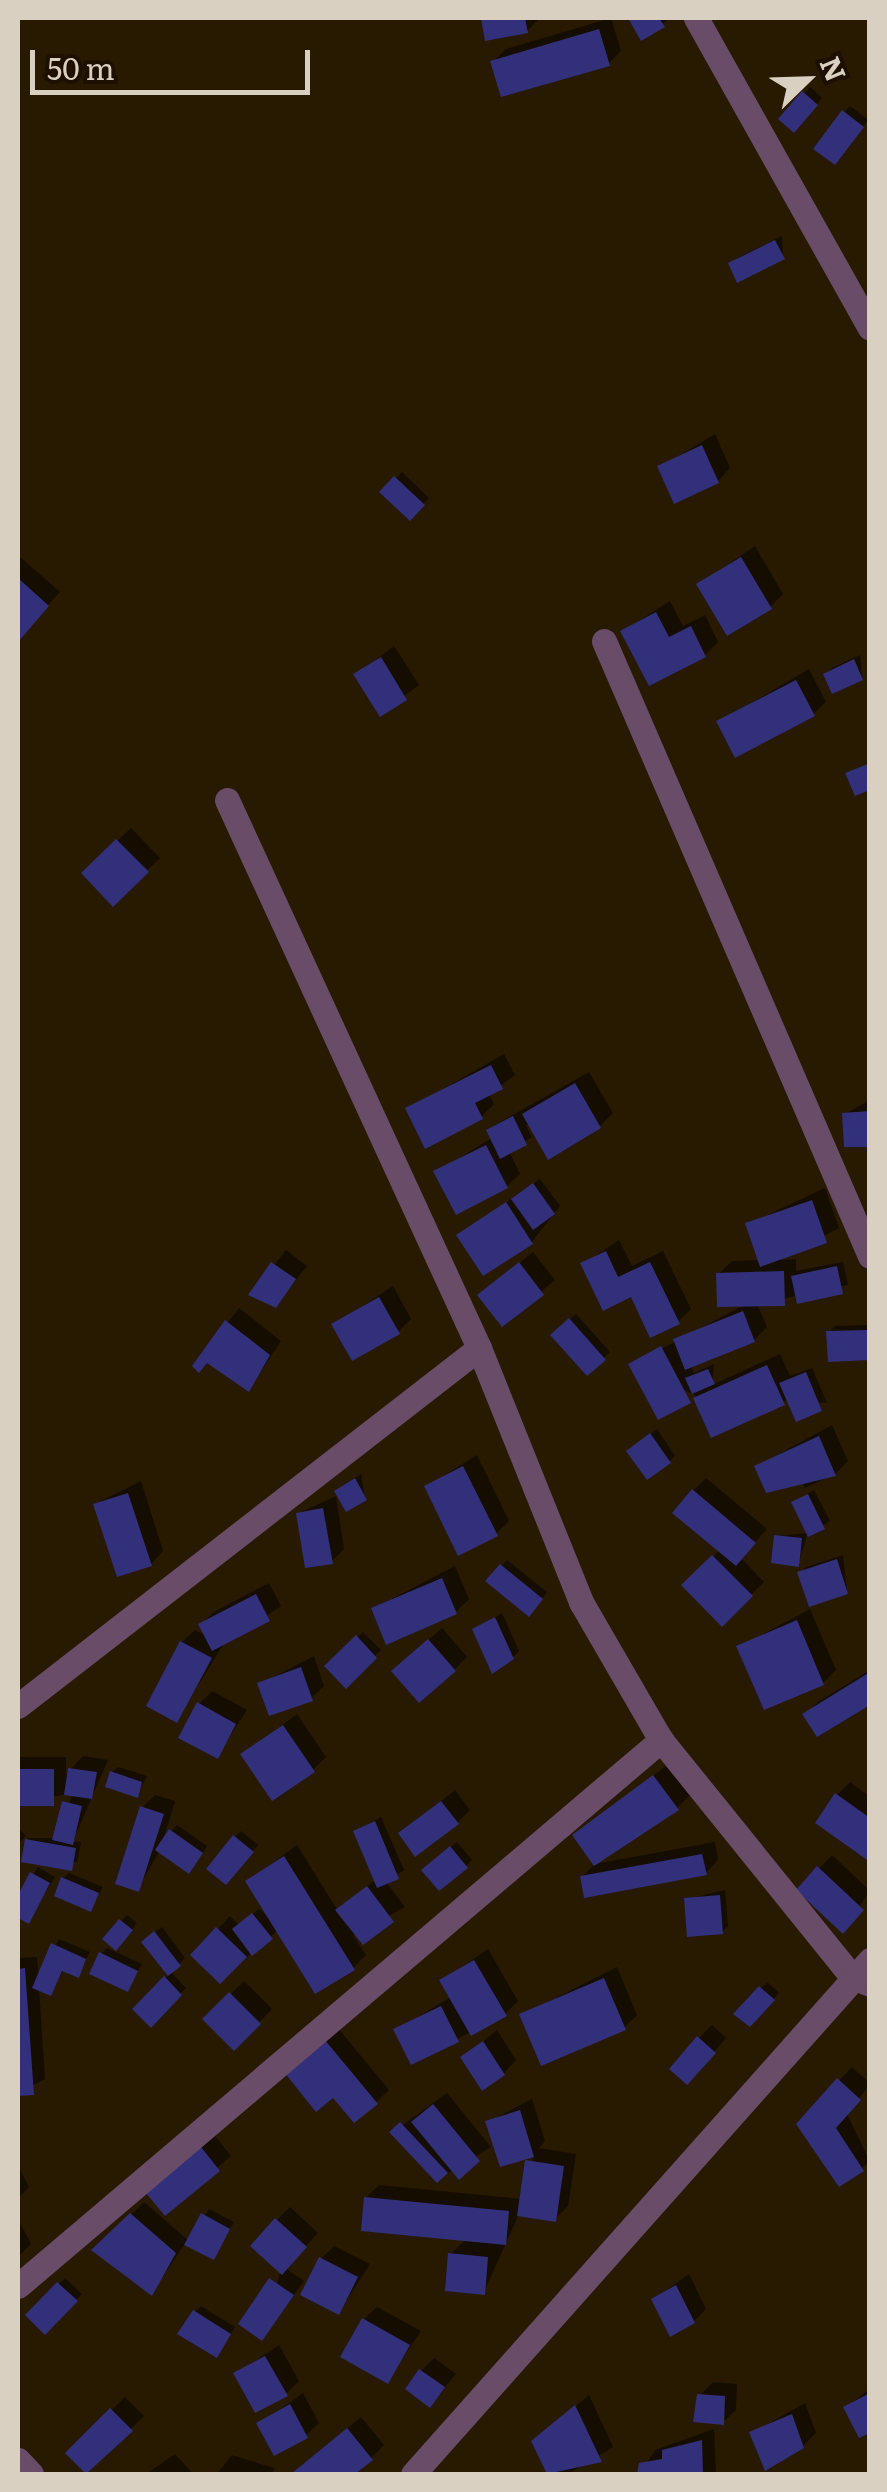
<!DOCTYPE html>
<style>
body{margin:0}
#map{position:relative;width:887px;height:2492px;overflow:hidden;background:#281901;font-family:Literata,serif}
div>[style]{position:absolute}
.shadow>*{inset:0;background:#0007}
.building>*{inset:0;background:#33307b}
.minor>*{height:25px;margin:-12.5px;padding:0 12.5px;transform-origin:12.5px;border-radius:12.5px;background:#684c68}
span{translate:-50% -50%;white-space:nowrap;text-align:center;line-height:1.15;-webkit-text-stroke:8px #1e1000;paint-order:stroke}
.frame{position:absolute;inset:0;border:20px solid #d9d0c1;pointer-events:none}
.north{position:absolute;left:757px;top:30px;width:100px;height:100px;-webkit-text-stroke:8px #1e1000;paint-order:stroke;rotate:67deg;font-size:28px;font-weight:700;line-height:40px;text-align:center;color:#d9d0c1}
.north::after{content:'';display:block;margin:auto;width:35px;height:45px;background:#d9d0c1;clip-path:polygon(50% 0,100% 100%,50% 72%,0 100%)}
.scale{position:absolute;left:30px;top:50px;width:280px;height:45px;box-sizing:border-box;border:5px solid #d9d0c1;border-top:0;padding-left:12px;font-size:30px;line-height:35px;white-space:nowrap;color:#d9d0c1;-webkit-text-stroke:8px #1e1000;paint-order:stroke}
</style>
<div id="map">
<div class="shadow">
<i style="clip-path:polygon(483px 18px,540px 18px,527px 31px,487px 38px)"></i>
<i style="clip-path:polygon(611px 18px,621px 51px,608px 64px,493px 62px,506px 49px)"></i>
<i style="clip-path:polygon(631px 18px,671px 18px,642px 37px)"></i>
<i style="clip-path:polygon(810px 87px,822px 98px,793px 129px,781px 119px)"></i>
<i style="clip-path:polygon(850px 106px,868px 120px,841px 156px,844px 112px)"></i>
<i style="clip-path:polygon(782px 236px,783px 257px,731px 264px,737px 258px)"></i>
<i style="clip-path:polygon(715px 434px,730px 468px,718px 481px,660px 467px)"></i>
<i style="clip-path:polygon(402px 472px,429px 498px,410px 518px,383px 492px)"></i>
<i style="clip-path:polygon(755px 546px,783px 594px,770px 607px,699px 584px)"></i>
<i style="clip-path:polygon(19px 556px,60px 592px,18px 637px,18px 558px)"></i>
<i style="clip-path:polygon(670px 601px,683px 626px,705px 615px,718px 642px,705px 655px,623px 631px)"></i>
<i style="clip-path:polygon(394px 646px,419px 685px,381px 713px,357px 674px)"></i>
<i style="clip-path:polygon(860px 655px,862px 678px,826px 674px,832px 668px)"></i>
<i style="clip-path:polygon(809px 669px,826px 702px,813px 714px,719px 722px)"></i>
<i style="clip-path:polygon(131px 828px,160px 858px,113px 903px,84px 873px)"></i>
<i style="clip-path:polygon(504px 1054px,515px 1075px,489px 1094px,494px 1104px,481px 1117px,408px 1109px)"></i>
<i style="clip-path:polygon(589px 1072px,613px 1113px,600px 1126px,526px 1125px,532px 1137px,509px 1151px,520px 1174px,507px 1186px,436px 1172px,492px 1138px,495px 1125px)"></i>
<i style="clip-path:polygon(870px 1100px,870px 1144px,845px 1114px)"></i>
<i style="clip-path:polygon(540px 1179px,560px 1206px,531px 1243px,459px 1235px)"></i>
<i style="clip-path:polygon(825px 1188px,839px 1228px,777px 1260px,796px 1259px,796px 1271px,843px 1262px,848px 1285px,757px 1304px,767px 1327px,754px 1340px,690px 1365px,694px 1373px,714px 1364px,712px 1385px,780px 1354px,790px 1376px,812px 1368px,827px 1403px,789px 1399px,712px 1435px,695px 1395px,631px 1365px,744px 1305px,719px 1274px,732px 1261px,760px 1260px,748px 1224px)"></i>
<i style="clip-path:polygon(619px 1240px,632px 1266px,663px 1251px,691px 1309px,678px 1322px,583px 1264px)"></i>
<i style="clip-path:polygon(286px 1250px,307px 1266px,275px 1305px,252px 1294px)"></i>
<i style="clip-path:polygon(533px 1252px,555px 1280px,502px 1324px,480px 1295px)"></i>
<i style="clip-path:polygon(393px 1286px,411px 1319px,398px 1332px,334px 1325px)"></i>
<i style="clip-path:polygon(239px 1308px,281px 1341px,249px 1389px,208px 1361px,195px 1366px)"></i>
<i style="clip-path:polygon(576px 1314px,610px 1352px,588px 1373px,553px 1335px)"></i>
<i style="clip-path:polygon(870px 1325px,870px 1358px,829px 1332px,835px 1326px)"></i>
<i style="clip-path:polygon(832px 1425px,848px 1461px,835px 1474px,805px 1488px,800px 1476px,757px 1466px)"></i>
<i style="clip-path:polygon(657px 1429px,675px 1456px,670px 1461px,635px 1445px)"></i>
<i style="clip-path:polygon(477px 1455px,509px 1521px,496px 1534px,427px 1486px)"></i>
<i style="clip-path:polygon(361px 1474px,365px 1498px,337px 1491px,343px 1485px)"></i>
<i style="clip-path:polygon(706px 1478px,767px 1529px,741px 1558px,764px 1582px,722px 1623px,685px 1585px,720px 1550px,693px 1491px)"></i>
<i style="clip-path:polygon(141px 1481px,163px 1551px,151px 1564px,95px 1504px)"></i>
<i style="clip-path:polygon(814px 1490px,830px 1521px,807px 1535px,798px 1565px,776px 1536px,809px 1533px,794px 1503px)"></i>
<i style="clip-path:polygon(336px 1496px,344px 1549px,331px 1562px,299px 1513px)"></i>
<i style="clip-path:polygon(843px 1555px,847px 1592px,800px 1573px,806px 1567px)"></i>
<i style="clip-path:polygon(507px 1560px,547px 1592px,535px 1608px,489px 1581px)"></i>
<i style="clip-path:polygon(455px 1566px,469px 1599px,456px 1612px,374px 1608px)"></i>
<i style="clip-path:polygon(269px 1583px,281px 1606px,223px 1645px,177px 1719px,182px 1642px,195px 1630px,207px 1636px,201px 1624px,214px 1612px)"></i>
<i style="clip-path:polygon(810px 1609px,836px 1670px,823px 1683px,739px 1647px)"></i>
<i style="clip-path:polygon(502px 1613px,519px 1651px,513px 1657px,475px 1630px)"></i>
<i style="clip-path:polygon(442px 1628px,467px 1657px,454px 1670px,407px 1659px)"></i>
<i style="clip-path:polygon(363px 1632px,381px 1650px,346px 1685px,328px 1666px)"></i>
<i style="clip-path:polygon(314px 1656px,324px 1686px,311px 1698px,260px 1684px)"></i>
<i style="clip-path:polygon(870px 1670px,870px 1702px,806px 1714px,818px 1702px)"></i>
<i style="clip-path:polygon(212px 1691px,247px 1710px,217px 1756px,199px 1704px)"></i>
<i style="clip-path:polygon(297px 1714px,326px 1757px,313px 1770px,244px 1754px)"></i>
<i style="clip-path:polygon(83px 1756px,108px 1760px,73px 1841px,81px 1842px,77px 1862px,24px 1860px,28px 1838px,55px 1838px,73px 1793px,18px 1803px,18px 1757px,66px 1757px,66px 1774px)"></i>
<i style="clip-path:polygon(667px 1765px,690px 1795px,677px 1808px,575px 1836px)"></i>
<i style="clip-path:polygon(118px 1767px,147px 1776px,137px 1795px,112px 1772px)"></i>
<i style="clip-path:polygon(850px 1782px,870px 1797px,870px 1859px,837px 1795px)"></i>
<i style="clip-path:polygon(455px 1790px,470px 1810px,457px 1823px,401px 1834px)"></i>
<i style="clip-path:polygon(155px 1795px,175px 1801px,163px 1841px,177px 1825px,207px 1846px,195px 1865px,160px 1850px,138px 1889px,142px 1808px)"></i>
<i style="clip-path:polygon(381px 1817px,404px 1870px,386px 1882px,405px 1907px,353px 1935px,366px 1955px,353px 1968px,278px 1930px,220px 1981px,194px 1955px,230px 1916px,239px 1925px,259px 1909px,270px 1918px,248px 1881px,297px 1845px,338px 1911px,376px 1879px,356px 1831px)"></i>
<i style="clip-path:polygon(18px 1828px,26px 1836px,18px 1844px)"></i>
<i style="clip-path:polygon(241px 1831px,258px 1845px,232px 1876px,235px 1837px)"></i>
<i style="clip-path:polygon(457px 1842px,472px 1860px,466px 1866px,431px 1864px)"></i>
<i style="clip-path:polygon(715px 1842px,718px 1860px,706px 1873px,582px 1877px,595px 1864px)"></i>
<i style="clip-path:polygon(832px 1855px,870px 1891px,843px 1930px,799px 1890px)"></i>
<i style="clip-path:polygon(38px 1867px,55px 1877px,28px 1921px,18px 1900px)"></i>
<i style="clip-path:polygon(69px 1873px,103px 1887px,90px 1909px,63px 1878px)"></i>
<i style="clip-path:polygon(725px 1890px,728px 1926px,722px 1932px,687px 1899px)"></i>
<i style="clip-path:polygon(127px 1915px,137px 1923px,122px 1942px,106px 1939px)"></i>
<i style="clip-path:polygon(162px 1927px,185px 1958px,170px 1971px,186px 1988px,151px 2024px,136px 2009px,169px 1974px,150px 1936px)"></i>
<i style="clip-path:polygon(59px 1939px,90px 1952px,78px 1975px,64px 1969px,51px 1993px,39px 1988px,45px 2079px,18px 2093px,18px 1958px,37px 1957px,39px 1979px)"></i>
<i style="clip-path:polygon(107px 1948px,142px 1964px,127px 1989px,101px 1954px)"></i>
<i style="clip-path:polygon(488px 1949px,518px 2001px,505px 2014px,457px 2039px,396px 2030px,451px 1997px,442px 1981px)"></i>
<i style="clip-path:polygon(617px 1967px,637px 2015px,624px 2028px,522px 2015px)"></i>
<i style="clip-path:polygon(244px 1981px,272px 2009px,234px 2048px,206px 2019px)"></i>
<i style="clip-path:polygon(767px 1982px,779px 1993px,750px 2024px,737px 2013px)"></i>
<i style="clip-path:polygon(712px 2025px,726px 2038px,700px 2069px,699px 2038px)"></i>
<i style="clip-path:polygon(338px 2028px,389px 2090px,376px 2102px,287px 2073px)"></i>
<i style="clip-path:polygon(497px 2030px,516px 2060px,504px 2073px,463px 2058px)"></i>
<i style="clip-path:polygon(852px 2067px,870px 2084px,847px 2114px,870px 2162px,839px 2184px,799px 2124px)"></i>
<i style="clip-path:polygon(447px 2093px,491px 2147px,437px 2180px,393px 2132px)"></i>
<i style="clip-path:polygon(532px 2099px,545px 2141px,539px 2148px,576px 2154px,568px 2206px,555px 2219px,519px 2214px,484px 2292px,451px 2254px,466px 2239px,366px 2198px,379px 2185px,522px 2199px,534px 2154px,502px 2164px,488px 2122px)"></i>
<i style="clip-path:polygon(215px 2136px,231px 2156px,165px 2212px,161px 2180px)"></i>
<i style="clip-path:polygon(18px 2166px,29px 2187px,18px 2198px)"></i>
<i style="clip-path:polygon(144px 2202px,189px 2241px,209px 2209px,234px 2222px,214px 2257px,186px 2242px,152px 2293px,95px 2250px)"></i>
<i style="clip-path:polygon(290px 2207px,318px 2233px,285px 2268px,304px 2281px,262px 2338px,281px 2270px,277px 2220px)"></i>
<i style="clip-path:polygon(18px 2219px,31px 2244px,18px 2257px)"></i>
<i style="clip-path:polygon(334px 2246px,370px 2264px,339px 2312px,321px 2259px)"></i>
<i style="clip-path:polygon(689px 2274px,706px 2309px,694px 2321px,654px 2299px)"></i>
<i style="clip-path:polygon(65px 2278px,82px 2294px,45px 2331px,28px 2315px)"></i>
<i style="clip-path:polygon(201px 2306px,235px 2327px,222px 2349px,195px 2312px)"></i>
<i style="clip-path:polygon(377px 2307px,421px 2331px,387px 2381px,364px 2319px)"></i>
<i style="clip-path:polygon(279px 2345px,299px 2381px,286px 2394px,236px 2374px)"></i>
<i style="clip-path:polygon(434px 2358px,456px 2374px,430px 2404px,421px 2371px)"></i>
<i style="clip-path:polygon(713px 2382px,737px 2384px,736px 2410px,723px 2422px,700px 2395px)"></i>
<i style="clip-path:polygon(870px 2389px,870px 2430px,846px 2407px)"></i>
<i style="clip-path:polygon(303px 2393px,319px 2423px,306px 2435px,259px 2424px)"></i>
<i style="clip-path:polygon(589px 2395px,613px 2447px,568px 2474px,550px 2474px,534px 2441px)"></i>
<i style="clip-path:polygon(125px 2397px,144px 2416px,87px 2472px,69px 2453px)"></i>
<i style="clip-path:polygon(805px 2403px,816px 2433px,803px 2446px,752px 2433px)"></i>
<i style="clip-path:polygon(361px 2417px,384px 2445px,371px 2458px,351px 2474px,292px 2474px)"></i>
<i style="clip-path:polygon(714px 2429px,716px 2474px,640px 2474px,655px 2450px)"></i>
<i style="clip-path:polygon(175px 2454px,193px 2474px,146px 2474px)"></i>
<i style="clip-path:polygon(232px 2455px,274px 2468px,273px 2474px,217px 2474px)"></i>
</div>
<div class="building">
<i style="clip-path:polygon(481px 18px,525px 18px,528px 33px,485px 41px)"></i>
<i style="clip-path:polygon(628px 18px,659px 18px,665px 27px,641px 41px)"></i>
<i style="clip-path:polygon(599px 29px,610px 66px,501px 97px,490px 61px)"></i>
<i style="clip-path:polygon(802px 91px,818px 105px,794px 133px,778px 119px)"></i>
<i style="clip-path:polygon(842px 110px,864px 127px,835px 165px,813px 149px)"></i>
<i style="clip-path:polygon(775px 240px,785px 259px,737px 283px,728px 263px)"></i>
<i style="clip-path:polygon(702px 445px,719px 483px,674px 504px,657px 466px)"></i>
<i style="clip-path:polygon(394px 476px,425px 505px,410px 521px,379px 492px)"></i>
<i style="clip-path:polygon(741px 557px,772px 609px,727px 636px,696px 584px)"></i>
<i style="clip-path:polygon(18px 578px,49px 606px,18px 642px)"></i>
<i style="clip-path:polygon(656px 612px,669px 637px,691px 626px,706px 657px,649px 686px,620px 631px)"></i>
<i style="clip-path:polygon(381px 657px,407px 700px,380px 717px,353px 674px)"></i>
<i style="clip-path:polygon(854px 659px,863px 680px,832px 694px,823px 674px)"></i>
<i style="clip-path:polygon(796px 680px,815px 716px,735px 758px,716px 721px)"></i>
<i style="clip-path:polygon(868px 764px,870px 790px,855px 796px,845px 773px)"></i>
<i style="clip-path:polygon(116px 839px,149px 872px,113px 907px,81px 873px)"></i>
<i style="clip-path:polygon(491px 1065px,503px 1089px,475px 1103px,483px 1119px,425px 1149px,405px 1108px)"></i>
<i style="clip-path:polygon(575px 1083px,601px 1128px,548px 1160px,522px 1114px)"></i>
<i style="clip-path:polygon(870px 1111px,870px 1147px,844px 1147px,842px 1113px)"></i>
<i style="clip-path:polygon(513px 1116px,527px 1145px,500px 1159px,486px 1130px)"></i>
<i style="clip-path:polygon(486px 1145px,508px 1188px,456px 1215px,433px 1171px)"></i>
<i style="clip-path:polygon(533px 1183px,555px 1214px,533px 1230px,511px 1199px)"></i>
<i style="clip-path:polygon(812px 1200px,827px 1243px,760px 1267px,745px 1223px)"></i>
<i style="clip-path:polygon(506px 1202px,533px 1244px,483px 1276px,456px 1235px)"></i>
<i style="clip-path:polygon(606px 1251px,618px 1277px,650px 1262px,680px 1324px,650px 1338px,631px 1297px,603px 1311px,580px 1263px)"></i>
<i style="clip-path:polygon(271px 1262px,296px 1279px,276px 1308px,248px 1295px)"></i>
<i style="clip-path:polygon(519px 1262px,544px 1295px,502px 1327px,477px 1295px)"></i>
<i style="clip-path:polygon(837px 1266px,843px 1294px,797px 1304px,791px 1276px)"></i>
<i style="clip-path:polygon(784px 1271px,785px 1306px,717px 1307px,716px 1273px)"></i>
<i style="clip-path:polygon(379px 1297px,400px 1334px,352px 1361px,331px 1324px)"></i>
<i style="clip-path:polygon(743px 1311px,755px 1342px,685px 1370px,673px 1339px)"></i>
<i style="clip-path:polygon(569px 1318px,606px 1360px,587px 1376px,550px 1335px)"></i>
<i style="clip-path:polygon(225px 1320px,270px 1355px,249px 1392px,207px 1363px,199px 1373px,192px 1366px)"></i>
<i style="clip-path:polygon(870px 1330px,870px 1360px,828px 1362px,826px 1331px)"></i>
<i style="clip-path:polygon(661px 1346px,691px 1403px,658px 1420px,628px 1364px)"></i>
<i style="clip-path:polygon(767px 1365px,785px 1405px,711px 1438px,693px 1398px)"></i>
<i style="clip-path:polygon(708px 1369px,715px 1384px,692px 1394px,685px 1378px)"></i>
<i style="clip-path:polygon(806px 1372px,822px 1411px,796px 1422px,779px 1383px)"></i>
<i style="clip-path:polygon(650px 1433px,671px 1463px,647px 1480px,626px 1451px)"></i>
<i style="clip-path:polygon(819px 1436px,836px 1476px,766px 1493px,754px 1466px)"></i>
<i style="clip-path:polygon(463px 1466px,498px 1536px,458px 1556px,424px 1486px)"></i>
<i style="clip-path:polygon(355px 1478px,367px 1500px,346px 1512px,334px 1491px)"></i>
<i style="clip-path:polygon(692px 1489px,756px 1543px,736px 1566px,672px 1513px)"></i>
<i style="clip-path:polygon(128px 1493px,152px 1566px,117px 1577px,93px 1504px)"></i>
<i style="clip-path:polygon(808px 1494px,825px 1529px,808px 1537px,791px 1502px)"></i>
<i style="clip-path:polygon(323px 1508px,333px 1564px,305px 1568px,296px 1513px)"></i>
<i style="clip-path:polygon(774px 1535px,802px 1538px,799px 1567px,771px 1563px)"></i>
<i style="clip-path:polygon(712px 1555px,753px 1596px,722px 1627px,681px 1585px)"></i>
<i style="clip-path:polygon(837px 1559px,848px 1594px,809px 1607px,797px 1572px)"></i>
<i style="clip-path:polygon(500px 1564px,543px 1599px,529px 1617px,485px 1581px)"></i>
<i style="clip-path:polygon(442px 1578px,457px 1614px,386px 1645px,371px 1608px)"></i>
<i style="clip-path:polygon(256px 1594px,270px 1621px,212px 1651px,198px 1624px)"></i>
<i style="clip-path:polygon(495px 1617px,514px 1659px,492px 1674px,472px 1629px)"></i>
<i style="clip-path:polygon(797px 1620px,824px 1685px,764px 1710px,736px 1646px)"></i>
<i style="clip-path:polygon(356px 1635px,377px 1658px,346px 1689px,324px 1666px)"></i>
<i style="clip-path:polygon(428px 1639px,456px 1671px,419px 1703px,391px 1671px)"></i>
<i style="clip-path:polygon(180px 1641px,212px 1658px,177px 1723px,146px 1706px)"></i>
<i style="clip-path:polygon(301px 1667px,313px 1701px,269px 1716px,257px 1683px)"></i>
<i style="clip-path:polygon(870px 1672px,870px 1705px,817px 1737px,802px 1714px)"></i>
<i style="clip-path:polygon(197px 1702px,236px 1724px,218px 1759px,178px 1738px)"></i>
<i style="clip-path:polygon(283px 1725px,315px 1772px,272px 1801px,240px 1754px)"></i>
<i style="clip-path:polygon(68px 1768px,97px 1772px,92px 1799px,64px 1795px)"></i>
<i style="clip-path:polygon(18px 1769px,54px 1769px,54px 1806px,18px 1806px)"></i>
<i style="clip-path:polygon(110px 1771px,142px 1782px,138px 1798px,105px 1787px)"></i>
<i style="clip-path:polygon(653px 1775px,679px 1810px,594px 1866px,572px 1835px)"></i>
<i style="clip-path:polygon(835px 1793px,870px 1818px,870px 1862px,815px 1823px)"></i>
<i style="clip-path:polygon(62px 1801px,82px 1806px,73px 1845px,52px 1840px)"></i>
<i style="clip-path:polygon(441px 1801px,459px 1824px,415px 1857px,398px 1833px)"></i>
<i style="clip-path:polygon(140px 1806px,164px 1814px,139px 1892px,115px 1884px)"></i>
<i style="clip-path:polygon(375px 1821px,399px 1879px,377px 1888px,353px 1831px)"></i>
<i style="clip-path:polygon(169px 1829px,203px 1853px,189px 1874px,155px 1850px)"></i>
<i style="clip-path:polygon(233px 1835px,254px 1852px,226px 1885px,206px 1869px)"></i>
<i style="clip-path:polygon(25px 1839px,76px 1848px,72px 1871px,21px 1862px)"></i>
<i style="clip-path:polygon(450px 1846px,468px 1868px,439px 1891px,421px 1870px)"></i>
<i style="clip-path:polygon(702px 1854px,707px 1875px,584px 1898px,580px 1876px)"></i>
<i style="clip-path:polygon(284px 1856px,355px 1970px,315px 1994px,245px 1881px)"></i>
<i style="clip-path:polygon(817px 1866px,864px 1910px,843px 1934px,796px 1890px)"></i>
<i style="clip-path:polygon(30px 1872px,50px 1883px,29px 1924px,18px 1918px,18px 1895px)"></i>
<i style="clip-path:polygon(61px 1877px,99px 1893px,91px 1912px,54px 1896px)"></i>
<i style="clip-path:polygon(367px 1886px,394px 1922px,363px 1945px,335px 1910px)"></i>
<i style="clip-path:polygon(720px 1895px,723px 1934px,687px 1937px,684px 1898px)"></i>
<i style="clip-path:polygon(252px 1913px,273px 1939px,252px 1956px,232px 1929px)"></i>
<i style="clip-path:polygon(119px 1919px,133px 1930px,116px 1951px,102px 1939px)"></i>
<i style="clip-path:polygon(216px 1927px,247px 1957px,220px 1984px,190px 1955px)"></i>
<i style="clip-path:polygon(154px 1931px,181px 1966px,168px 1976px,141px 1942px)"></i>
<i style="clip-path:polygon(51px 1943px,86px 1959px,79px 1978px,62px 1971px,51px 1996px,32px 1988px)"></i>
<i style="clip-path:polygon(99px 1952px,138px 1971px,128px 1992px,89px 1974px)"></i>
<i style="clip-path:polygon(474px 1960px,507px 2016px,471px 2036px,439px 1980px)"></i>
<i style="clip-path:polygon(25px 1968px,34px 2095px,18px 2096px,18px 1969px)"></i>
<i style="clip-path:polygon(164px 1976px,182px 1995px,151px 2028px,132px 2009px)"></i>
<i style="clip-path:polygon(604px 1978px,626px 2030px,541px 2066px,519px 2014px)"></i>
<i style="clip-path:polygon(759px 1986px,775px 2000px,750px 2027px,733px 2014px)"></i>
<i style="clip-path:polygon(229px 1992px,261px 2024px,234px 2051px,202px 2019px)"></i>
<i style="clip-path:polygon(441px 2006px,459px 2042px,411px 2065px,393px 2029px)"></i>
<i style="clip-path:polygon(697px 2036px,716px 2053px,687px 2085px,669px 2069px)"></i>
<i style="clip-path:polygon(324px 2039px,378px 2104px,354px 2123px,333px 2098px,316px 2112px,284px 2072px)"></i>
<i style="clip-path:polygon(483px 2041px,505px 2075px,482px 2091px,460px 2057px)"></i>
<i style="clip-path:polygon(837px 2078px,861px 2100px,836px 2128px,864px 2171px,839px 2187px,796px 2124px)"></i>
<i style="clip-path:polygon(433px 2104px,480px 2161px,459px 2180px,411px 2122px)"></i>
<i style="clip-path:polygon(520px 2110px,534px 2157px,500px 2167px,485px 2121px)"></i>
<i style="clip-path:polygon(400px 2122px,448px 2173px,437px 2183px,389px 2132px)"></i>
<i style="clip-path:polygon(201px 2147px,220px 2171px,165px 2216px,145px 2192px)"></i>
<i style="clip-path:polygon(525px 2160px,564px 2166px,556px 2222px,517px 2216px)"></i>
<i style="clip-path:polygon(364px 2197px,509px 2211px,506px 2245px,361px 2231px)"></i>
<i style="clip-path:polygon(130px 2213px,176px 2253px,152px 2296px,91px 2250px)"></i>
<i style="clip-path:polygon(201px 2213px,230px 2229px,214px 2260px,184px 2245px)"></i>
<i style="clip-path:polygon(275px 2218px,307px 2247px,282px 2275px,250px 2246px)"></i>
<i style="clip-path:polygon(448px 2253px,488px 2257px,485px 2295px,445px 2291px)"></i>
<i style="clip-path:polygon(319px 2257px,358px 2277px,339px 2315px,300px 2295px)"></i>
<i style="clip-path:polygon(269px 2278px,294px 2295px,262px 2341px,238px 2324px)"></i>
<i style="clip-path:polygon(57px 2282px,78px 2301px,45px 2335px,25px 2315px)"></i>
<i style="clip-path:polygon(676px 2285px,695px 2323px,670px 2337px,651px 2299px)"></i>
<i style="clip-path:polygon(193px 2310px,231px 2334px,217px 2358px,177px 2334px)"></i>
<i style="clip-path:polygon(362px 2318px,410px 2345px,388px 2384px,340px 2357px)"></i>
<i style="clip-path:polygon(265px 2356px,288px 2396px,255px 2413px,233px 2373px)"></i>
<i style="clip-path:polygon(419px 2369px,445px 2387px,430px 2408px,405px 2389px)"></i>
<i style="clip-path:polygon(697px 2394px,725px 2396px,724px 2425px,693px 2422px)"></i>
<i style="clip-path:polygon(868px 2394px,870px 2433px,859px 2438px,843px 2407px)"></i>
<i style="clip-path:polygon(290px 2404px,308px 2438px,274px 2456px,256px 2423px)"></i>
<i style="clip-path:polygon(575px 2405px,602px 2462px,547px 2474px,531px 2441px)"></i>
<i style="clip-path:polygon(110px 2408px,133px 2431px,86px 2474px,65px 2453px)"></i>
<i style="clip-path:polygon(792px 2414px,804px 2448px,765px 2471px,749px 2432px)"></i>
<i style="clip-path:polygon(347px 2428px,373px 2460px,355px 2474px,291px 2474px)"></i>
<i style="clip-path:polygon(702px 2440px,703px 2474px,637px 2474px,639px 2463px,662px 2459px,662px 2450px)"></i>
</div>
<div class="minor">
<i style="left:696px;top:18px;width:355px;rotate:60.7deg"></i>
<i style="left:604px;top:641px;width:670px;rotate:66.61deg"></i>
<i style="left:227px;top:800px;width:603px;rotate:65.3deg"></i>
<i style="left:479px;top:1348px;width:274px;rotate:68.1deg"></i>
<i style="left:581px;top:1602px;width:160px;rotate:59.9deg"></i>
<i style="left:661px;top:1740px;width:304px;rotate:51.1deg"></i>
<i style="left:852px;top:1977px;width:19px;rotate:21deg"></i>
<i style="left:18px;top:1706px;width:584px;rotate:-37.83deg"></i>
<i style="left:18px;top:2286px;width:844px;rotate:-40.34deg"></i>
<i style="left:18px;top:2460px;width:19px;rotate:47deg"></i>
<i style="left:413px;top:2474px;width:688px;rotate:-48.36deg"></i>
</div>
<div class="frame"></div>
<div class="north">N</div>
<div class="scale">50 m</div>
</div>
